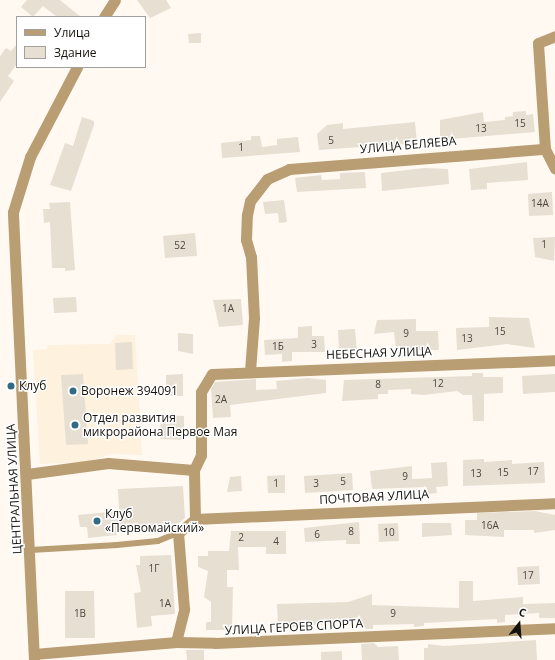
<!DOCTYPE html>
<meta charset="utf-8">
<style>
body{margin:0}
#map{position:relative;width:555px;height:660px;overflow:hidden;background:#fff9f2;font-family:"Open Sans",sans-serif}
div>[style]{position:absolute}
.built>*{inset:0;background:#fef1dd}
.building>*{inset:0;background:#e8dfd3}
.service>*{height:5.5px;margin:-2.75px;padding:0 2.75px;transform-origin:2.75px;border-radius:2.75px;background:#b99d73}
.minor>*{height:11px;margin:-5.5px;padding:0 5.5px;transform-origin:5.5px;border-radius:5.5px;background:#b99d73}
.tertiary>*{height:11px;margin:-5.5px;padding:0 5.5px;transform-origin:5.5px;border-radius:5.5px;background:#b99d73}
.dots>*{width:11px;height:11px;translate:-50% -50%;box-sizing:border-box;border:2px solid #fff;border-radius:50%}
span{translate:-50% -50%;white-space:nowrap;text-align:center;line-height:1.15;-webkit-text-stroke:3px #fff;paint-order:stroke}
.number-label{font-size:10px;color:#4a453e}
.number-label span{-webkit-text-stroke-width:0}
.street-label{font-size:12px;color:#15120d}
.poi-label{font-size:12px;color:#15120d}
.left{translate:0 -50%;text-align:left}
.legend{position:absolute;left:16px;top:16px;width:130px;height:52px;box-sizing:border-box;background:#fff;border:1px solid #a1a09e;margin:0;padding:5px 7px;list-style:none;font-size:12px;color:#15120d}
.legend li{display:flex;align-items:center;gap:8px;height:20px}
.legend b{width:20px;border:1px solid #a1a09e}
.north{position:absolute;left:499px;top:604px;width:40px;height:40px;-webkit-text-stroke:3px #fff;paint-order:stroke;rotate:17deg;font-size:11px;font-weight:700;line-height:16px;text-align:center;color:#15120d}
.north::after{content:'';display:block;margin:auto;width:14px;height:18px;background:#15120d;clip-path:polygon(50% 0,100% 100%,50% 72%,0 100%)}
</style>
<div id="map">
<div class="built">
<i style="clip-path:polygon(116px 335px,135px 335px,142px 455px,111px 454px,87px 462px,40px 464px,33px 350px,47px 349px,47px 345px,110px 344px)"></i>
</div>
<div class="building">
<i style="clip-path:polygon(27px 0,60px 0,81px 17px,57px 17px,43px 6px,33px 17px,21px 7px)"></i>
<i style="clip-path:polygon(137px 0,166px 0,171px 8px,150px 18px)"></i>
<i style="clip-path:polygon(201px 33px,201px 43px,189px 43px,188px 34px)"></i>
<i style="clip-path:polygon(17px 44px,17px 64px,8px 76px,14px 81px,0 102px,0 56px,6px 48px,11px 51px)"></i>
<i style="clip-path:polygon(526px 111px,526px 115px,533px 114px,535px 132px,440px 140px,440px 120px,483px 112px,484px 122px,505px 120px,505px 117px,513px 116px,513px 112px)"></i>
<i style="clip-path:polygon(82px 117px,94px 121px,94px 125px,71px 191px,50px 185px,65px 143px,73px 146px)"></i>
<i style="clip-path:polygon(415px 122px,417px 143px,319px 150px,317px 134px,327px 125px,343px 123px,343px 129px)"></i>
<i style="clip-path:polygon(251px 136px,260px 136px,262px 147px,277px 145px,277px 139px,298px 137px,300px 152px,222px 158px,221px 143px,251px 140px)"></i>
<i style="clip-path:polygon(527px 162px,528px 180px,487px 183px,487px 189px,471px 190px,469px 169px)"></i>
<i style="clip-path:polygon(424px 168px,448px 169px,449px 184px,382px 191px,381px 173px)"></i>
<i style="clip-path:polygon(365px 172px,366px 188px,297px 192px,295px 178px,321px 175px,322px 180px,340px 179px,340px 173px)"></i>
<i style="clip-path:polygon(552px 192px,553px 215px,529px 216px,528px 194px)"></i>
<i style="clip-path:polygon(284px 200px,287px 222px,279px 223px,278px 213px,265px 214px,263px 202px)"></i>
<i style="clip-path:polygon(70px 202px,75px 270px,65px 271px,65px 268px,52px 268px,50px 222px,44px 223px,43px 209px,50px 209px,49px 203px)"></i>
<i style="clip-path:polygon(195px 233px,197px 256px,165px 258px,163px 236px)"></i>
<i style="clip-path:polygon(555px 237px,554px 261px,535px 257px,533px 238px)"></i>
<i style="clip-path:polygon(76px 297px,77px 312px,54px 313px,53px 298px)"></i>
<i style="clip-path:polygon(241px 299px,243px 325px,219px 327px,213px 300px)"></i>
<i style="clip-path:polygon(489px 317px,529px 318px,535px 348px,507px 344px,457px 350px,456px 328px,489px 327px)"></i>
<i style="clip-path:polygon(416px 319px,416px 331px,438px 331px,439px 350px,396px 350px,394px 332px,374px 334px,377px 320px)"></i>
<i style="clip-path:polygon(312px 326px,312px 336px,324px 336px,325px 352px,292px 352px,292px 361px,282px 362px,282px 354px,265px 355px,264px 340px,298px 338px,298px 327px)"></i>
<i style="clip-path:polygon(355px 329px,357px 351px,339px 352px,338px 330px)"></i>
<i style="clip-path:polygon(178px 333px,193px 334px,193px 354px,178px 351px)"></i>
<i style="clip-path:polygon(132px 342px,133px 369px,116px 370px,115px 343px)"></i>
<i style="clip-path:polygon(472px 373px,483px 373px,483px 377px,503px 377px,503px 393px,484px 394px,484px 421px,473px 421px,472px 395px,463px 395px,457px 391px,424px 395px,411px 394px,411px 389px,388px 390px,388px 394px,378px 394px,378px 399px,342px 401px,344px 380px,472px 376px)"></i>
<i style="clip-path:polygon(83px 374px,88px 444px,66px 445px,61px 375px)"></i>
<i style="clip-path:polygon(183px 374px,183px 396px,166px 396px,166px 375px)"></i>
<i style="clip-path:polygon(555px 374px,555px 392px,523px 394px,522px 376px)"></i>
<i style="clip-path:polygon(308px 378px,326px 380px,326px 393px,230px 405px,231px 417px,213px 418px,211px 389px,215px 382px,256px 379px,256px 390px,277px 389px,276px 381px)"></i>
<i style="clip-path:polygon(161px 415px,184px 416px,184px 440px,160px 439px)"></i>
<i style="clip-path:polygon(484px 459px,484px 462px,512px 460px,512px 464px,544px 462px,545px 483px,463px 486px,463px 460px)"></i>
<i style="clip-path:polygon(447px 462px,448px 486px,436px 487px,437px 493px,428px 494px,427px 487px,372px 489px,370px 471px,412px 466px,412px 479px,432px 478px,431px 463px)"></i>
<i style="clip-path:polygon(352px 473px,353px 490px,305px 493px,304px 476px)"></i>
<i style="clip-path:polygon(285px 475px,285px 493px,268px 493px,267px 476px)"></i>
<i style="clip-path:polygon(241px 476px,242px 491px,227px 492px,230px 477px)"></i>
<i style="clip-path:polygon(183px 486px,185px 518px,175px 526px,117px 529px,117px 535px,88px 538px,87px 527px,80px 527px,78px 515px,119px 511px,118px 489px)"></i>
<i style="clip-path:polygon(535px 511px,555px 515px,555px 530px,534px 533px,534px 530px,504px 530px,504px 537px,465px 535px,465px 520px,477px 520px,477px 513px)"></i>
<i style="clip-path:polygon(359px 522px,360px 544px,346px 544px,346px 540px,305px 542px,304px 528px)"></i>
<i style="clip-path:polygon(398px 523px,399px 541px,379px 542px,378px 524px)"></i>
<i style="clip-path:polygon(422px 523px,451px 523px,452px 535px,422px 537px)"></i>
<i style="clip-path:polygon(231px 531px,286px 531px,286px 554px,266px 554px,266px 547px,238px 547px,239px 570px,227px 570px,227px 587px,233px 587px,232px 630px,206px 630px,206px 622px,211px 622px,211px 602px,204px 597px,208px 571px,198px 567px,198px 556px,208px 556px,208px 551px,229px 551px)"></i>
<i style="clip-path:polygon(171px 555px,175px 614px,151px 616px,152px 626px,137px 628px,134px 593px,141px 592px,136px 565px,140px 565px,140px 556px)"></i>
<i style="clip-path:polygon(539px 566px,540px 584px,518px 585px,517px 567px)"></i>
<i style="clip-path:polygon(459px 581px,473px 581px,473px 601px,523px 597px,523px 604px,555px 603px,555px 618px,539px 618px,539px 613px,505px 615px,505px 622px,497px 623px,497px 619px,424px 623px,424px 626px,414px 627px,414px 624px,373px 625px,373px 629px,363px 629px,363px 621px,278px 628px,277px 604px,348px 602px,372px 594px,372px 605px,459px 608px)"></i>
<i style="clip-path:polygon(65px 591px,94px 591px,95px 638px,65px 638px)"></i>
<i style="clip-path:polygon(536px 640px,537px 660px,424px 660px,424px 648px,428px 648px,428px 644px,444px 646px)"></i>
<i style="clip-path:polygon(374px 643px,378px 647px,398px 646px,399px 660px,362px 660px,361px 644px)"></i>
<i style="clip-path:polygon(186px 650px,204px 650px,204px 660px,187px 660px)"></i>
<i style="clip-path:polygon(342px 651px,342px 660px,321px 660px,321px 652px)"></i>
</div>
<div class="service">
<i style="left:31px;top:550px;width:86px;rotate:-3.3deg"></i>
<i style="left:117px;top:545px;width:41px;rotate:-5.6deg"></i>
<i style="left:158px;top:541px;width:22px;rotate:-22deg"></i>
</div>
<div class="minor">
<i style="left:545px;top:149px;width:106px;rotate:-93.8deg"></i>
<i style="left:538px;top:43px;width:18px;rotate:-22deg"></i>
<i style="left:250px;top:371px;width:53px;rotate:-85.7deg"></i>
<i style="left:254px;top:318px;width:61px;rotate:-92.8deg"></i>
<i style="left:251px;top:257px;width:18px;rotate:-106deg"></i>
<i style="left:246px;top:240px;width:25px;rotate:-88deg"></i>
<i style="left:247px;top:215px;width:14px;rotate:-78deg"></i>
<i style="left:250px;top:201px;width:28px;rotate:-52deg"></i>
<i style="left:267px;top:179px;width:24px;rotate:-24deg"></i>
<i style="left:289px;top:169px;width:257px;rotate:-4.5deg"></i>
<i style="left:545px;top:149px;width:22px;rotate:63deg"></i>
<i style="left:27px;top:474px;width:82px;rotate:-7.7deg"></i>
<i style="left:108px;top:463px;width:86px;rotate:4.7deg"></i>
<i style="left:195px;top:519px;width:360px;rotate:-2.5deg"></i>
<i style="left:176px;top:642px;width:34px;rotate:-76deg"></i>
<i style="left:184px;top:609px;width:76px;rotate:-94.5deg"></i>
<i style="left:178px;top:533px;width:22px;rotate:-39deg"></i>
<i style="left:195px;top:519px;width:49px;rotate:-91.2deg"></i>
<i style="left:194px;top:470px;width:17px;rotate:-65deg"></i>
<i style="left:201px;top:455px;width:63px;rotate:-90deg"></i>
<i style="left:201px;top:392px;width:21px;rotate:-59deg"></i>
<i style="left:212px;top:374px;width:343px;rotate:-2.3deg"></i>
<i style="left:34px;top:654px;width:143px;rotate:-4.8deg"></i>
<i style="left:176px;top:642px;width:39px;rotate:1deg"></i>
<i style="left:215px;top:643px;width:340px;rotate:-2.5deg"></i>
</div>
<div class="tertiary">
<i style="left:104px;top:17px;width:20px;rotate:-57deg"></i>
<i style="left:34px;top:660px;width:448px;rotate:-92.7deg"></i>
<i style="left:13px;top:212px;width:58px;rotate:-72.8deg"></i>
<i style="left:30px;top:157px;width:102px;rotate:-62.4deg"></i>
</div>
<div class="dots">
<i style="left:11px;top:386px;background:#316b84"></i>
<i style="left:73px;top:391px;background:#316b84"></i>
<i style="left:75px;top:425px;background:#316b84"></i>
<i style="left:97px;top:521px;background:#316b84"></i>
</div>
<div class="number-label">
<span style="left:520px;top:124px">15</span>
<span style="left:481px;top:129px">13</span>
<span style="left:331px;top:141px">5</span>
<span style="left:241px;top:148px">1</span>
<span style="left:540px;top:204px">14А</span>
<span style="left:544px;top:245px">1</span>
<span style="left:180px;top:246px">52</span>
<span style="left:228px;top:309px">1А</span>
<span style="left:500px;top:332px">15</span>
<span style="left:406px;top:334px">9</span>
<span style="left:467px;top:339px">13</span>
<span style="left:314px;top:345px">3</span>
<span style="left:278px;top:347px">1Б</span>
<span style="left:438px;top:384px">12</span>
<span style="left:378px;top:385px">8</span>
<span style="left:221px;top:400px">2А</span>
<span style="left:533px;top:472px">17</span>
<span style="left:503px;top:473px">15</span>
<span style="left:476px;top:474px">13</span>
<span style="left:405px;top:477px">9</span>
<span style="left:343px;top:482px">5</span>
<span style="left:276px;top:484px">1</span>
<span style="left:316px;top:484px">3</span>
<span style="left:490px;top:526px">16А</span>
<span style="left:351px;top:532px">8</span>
<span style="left:389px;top:533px">10</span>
<span style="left:317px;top:535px">6</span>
<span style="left:241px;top:538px">2</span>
<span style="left:276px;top:542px">4</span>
<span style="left:154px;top:569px">1Г</span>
<span style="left:528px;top:576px">17</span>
<span style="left:165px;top:604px">1А</span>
<span style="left:80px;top:614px">1В</span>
<span style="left:393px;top:614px">9</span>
</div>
<div class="street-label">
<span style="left:408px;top:145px;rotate:-5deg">УЛИЦА БЕЛЯЕВА</span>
<span style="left:379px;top:353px;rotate:-2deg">НЕБЕСНАЯ УЛИЦА</span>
<span style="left:14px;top:489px;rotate:-93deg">ЦЕНТРАЛЬНАЯ УЛИЦА</span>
<span style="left:374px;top:497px;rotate:-3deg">ПОЧТОВАЯ УЛИЦА</span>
<span style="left:294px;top:627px;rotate:-3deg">УЛИЦА ГЕРОЕВ СПОРТА</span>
</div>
<div class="poi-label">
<span class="left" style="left:19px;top:386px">Клуб</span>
<span class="left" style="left:81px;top:391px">Воронеж 394091</span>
<span class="left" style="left:83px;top:425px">Отдел развития<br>микрорайона Первое Мая</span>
<span class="left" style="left:105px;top:521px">Клуб<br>«Первомайский»</span>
</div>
<ul class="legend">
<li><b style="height:5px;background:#b99d73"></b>Улица</li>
<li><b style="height:11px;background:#e8dfd3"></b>Здание</li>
</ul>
<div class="north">С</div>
</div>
